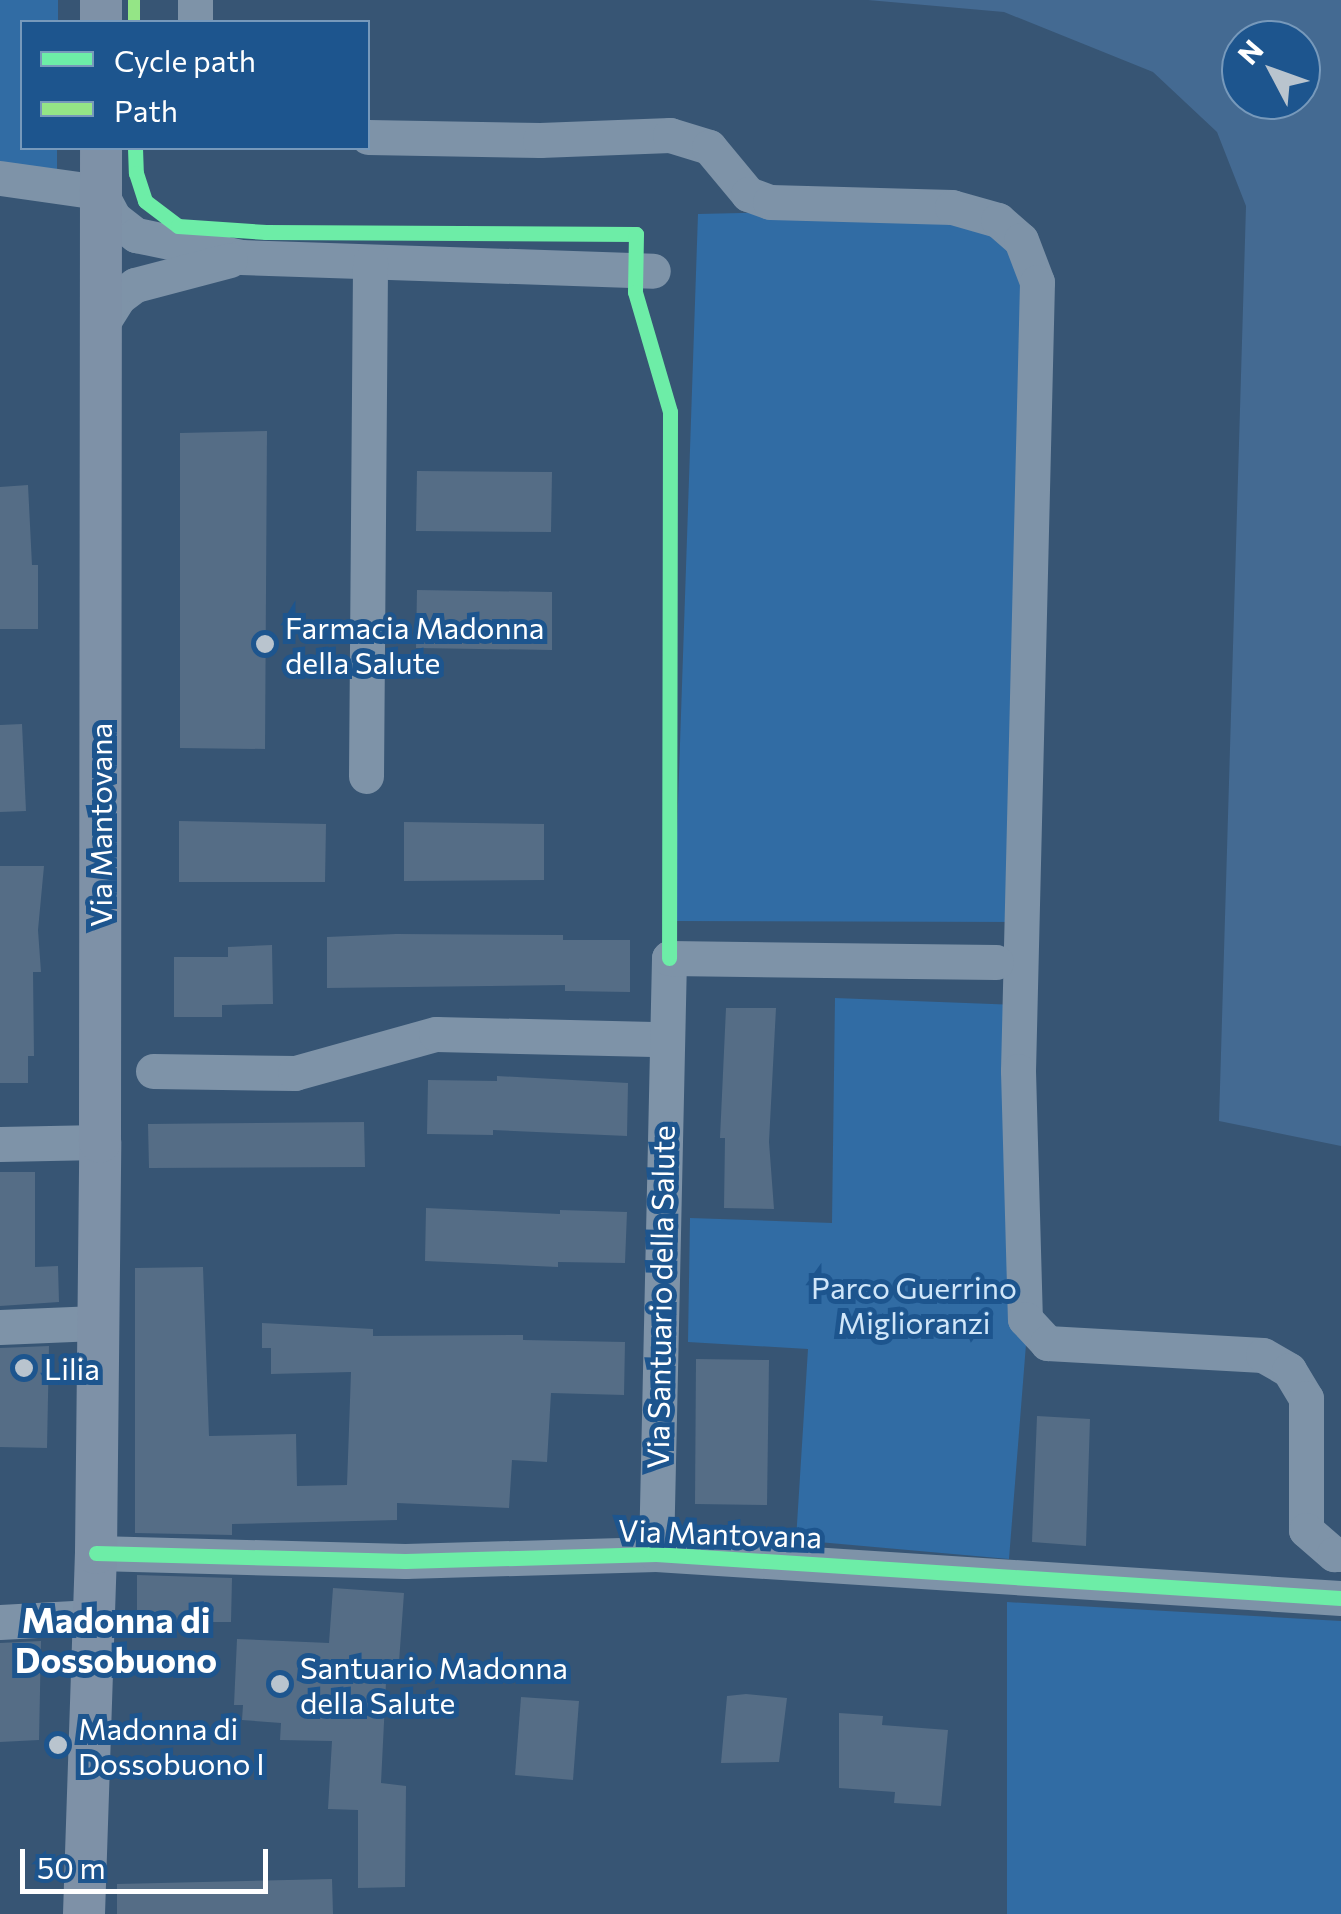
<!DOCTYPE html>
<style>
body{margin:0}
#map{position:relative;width:1341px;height:1914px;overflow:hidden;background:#375574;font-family:Commissioner,sans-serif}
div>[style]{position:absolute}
.green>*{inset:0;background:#316ca4}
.water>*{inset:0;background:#446a92}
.building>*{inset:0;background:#556d86}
.minor>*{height:35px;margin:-17.5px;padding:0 17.5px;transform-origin:17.5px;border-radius:17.5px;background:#7e93a8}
.major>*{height:42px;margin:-21px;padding:0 21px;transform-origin:21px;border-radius:21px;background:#7e91a7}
.quiet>*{height:12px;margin-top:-6px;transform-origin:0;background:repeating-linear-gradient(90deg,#94e586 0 25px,transparent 0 37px)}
.cycleway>*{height:15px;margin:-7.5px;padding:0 7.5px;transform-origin:7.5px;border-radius:7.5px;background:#6deda7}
.dots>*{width:28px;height:28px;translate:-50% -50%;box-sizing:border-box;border:5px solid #1d558e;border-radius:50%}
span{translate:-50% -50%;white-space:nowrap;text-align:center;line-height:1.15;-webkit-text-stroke:10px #1d558e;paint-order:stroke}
.poi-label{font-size:30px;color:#fff}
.left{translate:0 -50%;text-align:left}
.street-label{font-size:30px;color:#fff}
.park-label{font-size:30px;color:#d0e6f9}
.quarter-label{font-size:35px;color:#fff;font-weight:700}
.legend{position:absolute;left:20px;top:20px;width:350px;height:130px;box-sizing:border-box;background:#1d558e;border:2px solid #79b;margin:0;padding:12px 18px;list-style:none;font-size:30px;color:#fff}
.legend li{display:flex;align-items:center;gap:20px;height:50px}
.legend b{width:50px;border:2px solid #79b}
.north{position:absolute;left:1221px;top:20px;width:100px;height:100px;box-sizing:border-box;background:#1d558e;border:2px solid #79b;border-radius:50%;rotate:311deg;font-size:28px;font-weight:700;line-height:40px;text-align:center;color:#fff}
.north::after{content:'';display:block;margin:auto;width:35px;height:45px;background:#b9c4ce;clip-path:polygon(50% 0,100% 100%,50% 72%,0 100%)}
.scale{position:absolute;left:20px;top:1849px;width:248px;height:45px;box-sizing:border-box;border:5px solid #fff;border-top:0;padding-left:12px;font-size:30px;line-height:35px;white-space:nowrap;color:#fff;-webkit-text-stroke:8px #1d558e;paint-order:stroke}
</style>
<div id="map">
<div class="green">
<i style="clip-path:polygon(0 0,58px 0,58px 22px,22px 22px,22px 148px,57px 148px,57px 182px,0 174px)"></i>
<i style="clip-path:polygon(959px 208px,1024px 256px,1026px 922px,674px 921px,698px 214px)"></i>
<i style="clip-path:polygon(835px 998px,1020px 1005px,1028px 1319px,1009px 1559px,796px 1540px,808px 1349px,688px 1342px,690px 1218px,832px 1223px)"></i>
<i style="clip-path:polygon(1007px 1602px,1341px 1621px,1341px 1914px,1007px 1914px)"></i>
</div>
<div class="water">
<i style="clip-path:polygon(evenodd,868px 0,1341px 0,1341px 1146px,1219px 1121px,1246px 206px,1217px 132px,1153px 72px,1004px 12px,868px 0,1241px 40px,1301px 40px,1301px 100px,1241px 100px,1241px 40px)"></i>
</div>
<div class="building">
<i style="clip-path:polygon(267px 431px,265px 749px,180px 748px,180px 433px)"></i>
<i style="clip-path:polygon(417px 471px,552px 472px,551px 532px,416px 531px)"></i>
<i style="clip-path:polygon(28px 485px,32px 565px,38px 565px,38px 629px,0 629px,0 487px)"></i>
<i style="clip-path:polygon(417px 590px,552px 592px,552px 650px,416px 648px)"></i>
<i style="clip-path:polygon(22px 724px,26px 811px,0 812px,0 725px)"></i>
<i style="clip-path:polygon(179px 821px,326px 824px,325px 882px,179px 882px)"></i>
<i style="clip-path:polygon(404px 822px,544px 824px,544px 880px,404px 881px)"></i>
<i style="clip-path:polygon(0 866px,44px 866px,38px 930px,41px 972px,33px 972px,34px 1056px,28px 1056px,28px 1083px,0 1083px)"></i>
<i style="clip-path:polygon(396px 934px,563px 935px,563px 940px,630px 940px,630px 992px,565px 991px,565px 985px,327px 988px,327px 937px)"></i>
<i style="clip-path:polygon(272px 945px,273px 1004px,222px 1005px,222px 1017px,174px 1017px,174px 957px,228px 957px,228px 947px)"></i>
<i style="clip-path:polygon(726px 1008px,776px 1008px,769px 1142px,774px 1209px,724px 1208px,725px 1138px,720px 1138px)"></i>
<i style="clip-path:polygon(497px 1076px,628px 1083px,627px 1136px,493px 1130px,493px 1135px,427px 1134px,428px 1080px,497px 1081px)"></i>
<i style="clip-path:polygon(364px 1122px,365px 1167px,149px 1168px,148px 1124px)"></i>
<i style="clip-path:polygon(0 1172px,35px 1172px,35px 1267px,58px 1266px,59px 1302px,0 1306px)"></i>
<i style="clip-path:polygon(426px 1208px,560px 1214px,560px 1210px,627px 1212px,625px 1263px,558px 1262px,558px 1267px,425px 1261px)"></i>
<i style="clip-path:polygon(203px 1267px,209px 1436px,296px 1434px,297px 1486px,347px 1485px,351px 1372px,271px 1374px,271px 1348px,262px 1348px,262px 1323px,373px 1329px,373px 1336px,523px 1335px,523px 1340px,625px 1342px,624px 1395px,551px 1393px,547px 1462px,512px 1460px,509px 1508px,397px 1503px,397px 1520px,232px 1524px,232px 1535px,135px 1533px,135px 1268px)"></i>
<i style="clip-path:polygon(49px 1346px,47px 1448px,0 1447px,0 1348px)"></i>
<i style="clip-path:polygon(696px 1359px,769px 1360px,767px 1505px,695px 1504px)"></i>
<i style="clip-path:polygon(1037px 1416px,1090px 1419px,1086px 1546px,1032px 1542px)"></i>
<i style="clip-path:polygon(137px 1575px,232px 1578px,231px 1622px,137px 1622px)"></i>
<i style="clip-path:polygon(333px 1588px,404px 1593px,399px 1662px,387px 1662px,381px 1783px,406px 1786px,405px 1887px,358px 1888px,358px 1810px,328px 1809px,332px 1741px,280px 1740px,281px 1723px,242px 1720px,243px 1705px,234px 1705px,237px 1639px,329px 1643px)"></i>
<i style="clip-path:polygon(41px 1641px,39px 1740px,0 1742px,0 1643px)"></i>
<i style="clip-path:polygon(746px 1694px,787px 1698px,779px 1762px,721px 1763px,727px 1696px)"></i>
<i style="clip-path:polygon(521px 1697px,579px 1701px,573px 1780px,515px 1775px)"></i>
<i style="clip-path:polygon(839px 1713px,883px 1716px,882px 1725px,948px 1730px,941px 1806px,894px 1803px,895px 1792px,839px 1788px)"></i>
<i style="clip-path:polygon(332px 1879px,333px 1914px,117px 1914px,117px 1884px)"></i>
</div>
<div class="minor">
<i style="left:195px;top:0;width:22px;rotate:90deg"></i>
<i style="left:368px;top:137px;width:172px;rotate:1deg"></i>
<i style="left:540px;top:140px;width:130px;rotate:-2.2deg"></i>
<i style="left:670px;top:135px;width:41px;rotate:17.1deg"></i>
<i style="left:709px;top:147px;width:61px;rotate:50.3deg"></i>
<i style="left:748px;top:194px;width:23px;rotate:20deg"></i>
<i style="left:770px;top:202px;width:182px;rotate:1.6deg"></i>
<i style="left:952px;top:207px;width:48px;rotate:15.8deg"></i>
<i style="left:998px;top:220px;width:30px;rotate:41deg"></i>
<i style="left:1021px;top:240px;width:45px;rotate:69.1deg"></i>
<i style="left:1037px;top:282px;width:789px;rotate:91.38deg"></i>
<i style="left:1018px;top:1071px;width:248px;rotate:88.4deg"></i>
<i style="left:1025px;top:1319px;width:33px;rotate:47deg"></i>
<i style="left:1047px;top:1343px;width:216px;rotate:3.2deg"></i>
<i style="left:1263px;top:1355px;width:30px;rotate:30deg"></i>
<i style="left:1289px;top:1370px;width:33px;rotate:59deg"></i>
<i style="left:1306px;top:1398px;width:132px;rotate:90deg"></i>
<i style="left:1306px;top:1530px;width:37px;rotate:41deg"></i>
<i style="left:1334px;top:1554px;width:7px"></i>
<i style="left:0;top:178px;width:101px;rotate:8deg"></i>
<i style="left:100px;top:192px;width:30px;rotate:62deg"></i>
<i style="left:114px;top:218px;width:28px;rotate:38deg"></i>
<i style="left:136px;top:235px;width:107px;rotate:11.8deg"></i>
<i style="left:241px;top:257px;width:412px;rotate:1.9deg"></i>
<i style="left:100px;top:327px;width:36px;rotate:-58deg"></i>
<i style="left:119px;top:297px;width:20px;rotate:-37deg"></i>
<i style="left:135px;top:285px;width:98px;rotate:-14.7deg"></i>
<i style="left:366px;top:776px;width:514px;rotate:-89.55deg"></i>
<i style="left:153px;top:1071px;width:142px;rotate:0.8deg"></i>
<i style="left:295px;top:1073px;width:146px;rotate:-15.5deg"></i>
<i style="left:436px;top:1034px;width:228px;rotate:1.3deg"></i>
<i style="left:0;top:1144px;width:100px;rotate:-1.1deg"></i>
<i style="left:0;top:1327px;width:96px;rotate:-2.4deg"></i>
<i style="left:96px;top:1553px;width:309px;rotate:1.5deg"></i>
<i style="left:405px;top:1561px;width:251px;rotate:-1.6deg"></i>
<i style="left:656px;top:1554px;width:686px;rotate:3.68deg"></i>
<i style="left:656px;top:1554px;width:596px;rotate:-88.75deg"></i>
<i style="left:669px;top:958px;width:327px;rotate:0.7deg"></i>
<i style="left:0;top:1622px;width:92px;rotate:-3.1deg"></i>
</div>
<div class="major">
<i style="left:101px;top:22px;width:22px;rotate:-90deg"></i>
<i style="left:84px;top:1914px;width:361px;rotate:-88.1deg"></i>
<i style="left:96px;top:1553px;width:411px;rotate:-89.4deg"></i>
<i style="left:100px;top:1142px;width:994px;rotate:-89.94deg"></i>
</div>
<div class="quiet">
<i style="left:134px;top:0;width:22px;rotate:90deg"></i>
</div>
<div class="cycleway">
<i style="left:135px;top:148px;width:25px;rotate:88deg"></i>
<i style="left:136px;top:173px;width:29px;rotate:72deg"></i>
<i style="left:145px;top:201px;width:41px;rotate:37.1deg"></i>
<i style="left:178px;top:226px;width:88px;rotate:3.9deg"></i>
<i style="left:266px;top:232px;width:370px;rotate:0.3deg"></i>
<i style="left:636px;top:234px;width:58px;rotate:91deg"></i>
<i style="left:635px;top:292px;width:125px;rotate:73.7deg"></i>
<i style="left:670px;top:412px;width:546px;rotate:90.1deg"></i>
<i style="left:96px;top:1553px;width:309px;rotate:1.5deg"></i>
<i style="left:405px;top:1561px;width:251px;rotate:-1.6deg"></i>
<i style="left:656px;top:1554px;width:686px;rotate:3.68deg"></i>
</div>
<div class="dots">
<i style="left:265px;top:644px;background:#b9c4ce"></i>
<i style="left:24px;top:1368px;background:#b9c4ce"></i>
<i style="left:280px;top:1684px;background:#b9c4ce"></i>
<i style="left:58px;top:1745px;background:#b9c4ce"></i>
</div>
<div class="poi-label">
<span class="left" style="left:285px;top:644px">Farmacia Madonna<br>della Salute</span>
<span class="left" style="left:44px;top:1368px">Lilia</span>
<span class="left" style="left:300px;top:1684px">Santuario Madonna<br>della Salute</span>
<span class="left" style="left:78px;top:1745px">Madonna di<br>Dossobuono I</span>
</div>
<div class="street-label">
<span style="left:100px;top:825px;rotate:-90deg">Via Mantovana</span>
<span style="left:660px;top:1297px;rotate:-89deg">Via Santuario della Salute</span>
<span style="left:720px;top:1533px;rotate:2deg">Via Mantovana</span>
</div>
<div class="park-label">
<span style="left:914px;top:1304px">Parco Guerrino<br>Miglioranzi</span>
</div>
<div class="quarter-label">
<span style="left:116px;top:1639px">Madonna di<br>Dossobuono</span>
</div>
<ul class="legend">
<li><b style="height:12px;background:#6deda7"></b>Cycle path</li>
<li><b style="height:12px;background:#94e586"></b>Path</li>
</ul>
<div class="north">N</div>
<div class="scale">50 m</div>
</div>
